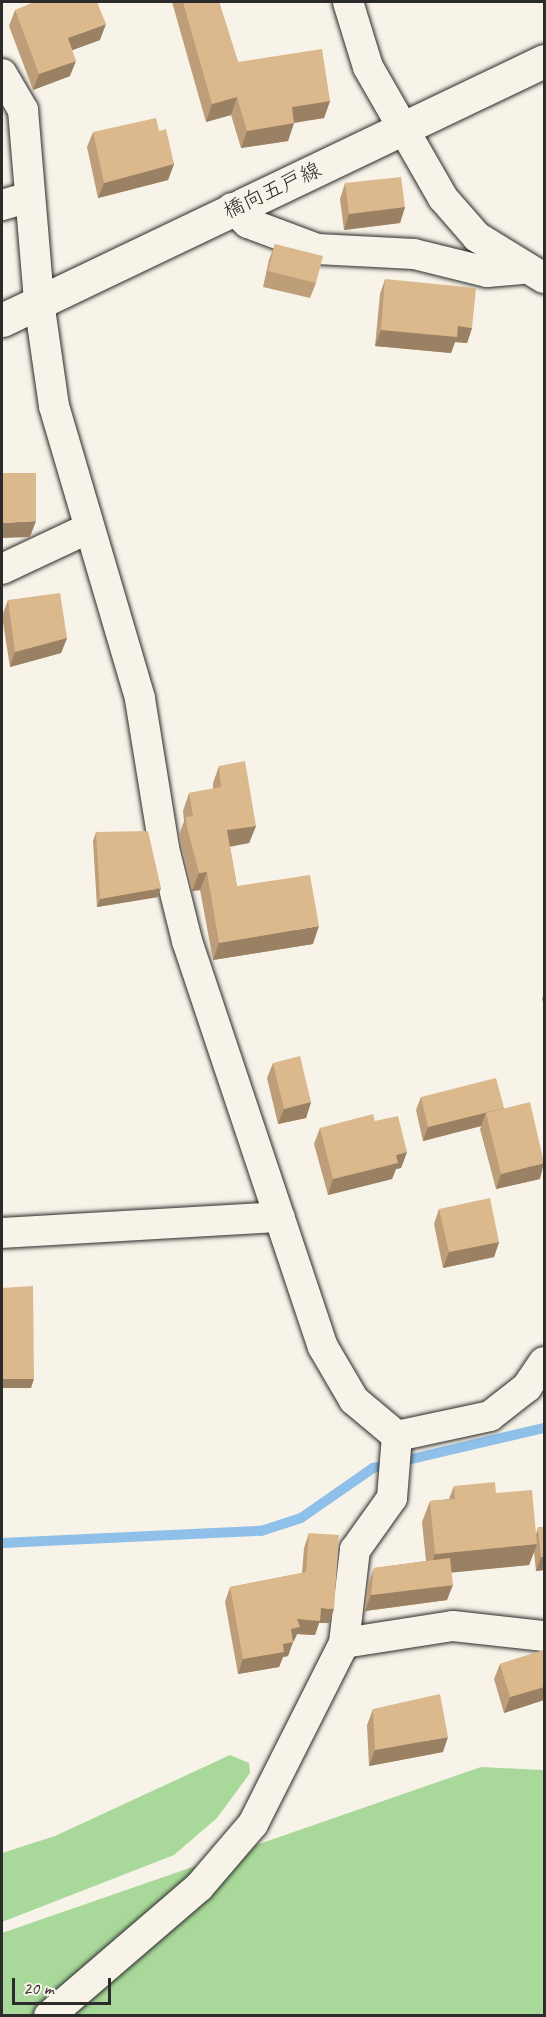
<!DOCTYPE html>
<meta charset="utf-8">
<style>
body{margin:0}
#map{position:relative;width:546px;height:2017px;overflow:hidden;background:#f7f3e8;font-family:Caveat,"Klee One",sans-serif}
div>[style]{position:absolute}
.green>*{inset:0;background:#a9d99a}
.stream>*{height:10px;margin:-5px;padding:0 5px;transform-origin:5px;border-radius:5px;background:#8ec0ea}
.roads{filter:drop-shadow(0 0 2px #2b2b2b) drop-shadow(0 0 2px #2b2b2b)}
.street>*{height:30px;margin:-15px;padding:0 15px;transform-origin:15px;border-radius:15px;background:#f7f3e8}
.primary>*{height:33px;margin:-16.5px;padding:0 16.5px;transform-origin:16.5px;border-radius:16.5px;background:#f7f3e8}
.wall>*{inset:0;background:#bd9e79}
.shaded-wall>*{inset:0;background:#9a8163}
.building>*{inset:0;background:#dcb88d}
span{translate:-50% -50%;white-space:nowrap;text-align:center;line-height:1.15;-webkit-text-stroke:6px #f7f3e8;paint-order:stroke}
.street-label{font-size:21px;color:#2b2b2b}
.frame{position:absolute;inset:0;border:3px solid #2b2b2b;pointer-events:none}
.scale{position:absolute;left:12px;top:1978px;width:99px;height:27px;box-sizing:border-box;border:3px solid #2b2b2b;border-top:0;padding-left:8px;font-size:18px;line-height:21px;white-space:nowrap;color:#2b2b2b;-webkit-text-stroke:4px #f7f3e8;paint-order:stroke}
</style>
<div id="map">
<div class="green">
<i style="clip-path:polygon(230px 1755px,249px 1763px,250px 1773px,217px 1818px,174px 1855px,2px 1922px,2px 1853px,55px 1836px)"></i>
<i style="clip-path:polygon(481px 1767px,544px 1770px,544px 2015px,2px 2016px,2px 1933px)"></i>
</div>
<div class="stream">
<i style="left:2px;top:1543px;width:259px;rotate:-2.7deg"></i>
<i style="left:261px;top:1531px;width:42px;rotate:-18deg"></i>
<i style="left:301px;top:1518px;width:88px;rotate:-34.8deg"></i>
<i style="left:373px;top:1468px;width:176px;rotate:-13.2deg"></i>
</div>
<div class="roads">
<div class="street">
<i style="left:348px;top:2px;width:68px;rotate:72.9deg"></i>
<i style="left:368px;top:67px;width:151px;rotate:60.2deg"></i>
<i style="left:443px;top:198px;width:52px;rotate:48.9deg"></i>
<i style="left:477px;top:237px;width:79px;rotate:31.5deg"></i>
<i style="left:2px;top:74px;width:42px;rotate:59.7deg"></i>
<i style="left:23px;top:110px;width:193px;rotate:85.2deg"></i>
<i style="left:39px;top:302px;width:105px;rotate:81.8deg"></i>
<i style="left:54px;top:406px;width:305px;rotate:73.6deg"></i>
<i style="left:140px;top:699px;width:151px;rotate:80.8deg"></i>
<i style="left:164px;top:848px;width:96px;rotate:76.1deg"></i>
<i style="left:187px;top:941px;width:428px;rotate:71.5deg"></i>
<i style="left:323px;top:1347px;width:61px;rotate:59.7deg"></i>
<i style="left:354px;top:1400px;width:56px;rotate:39.9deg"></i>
<i style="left:2px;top:205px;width:29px;rotate:-16deg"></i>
<i style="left:232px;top:208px;width:22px;rotate:43deg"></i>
<i style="left:248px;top:223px;width:74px;rotate:20.6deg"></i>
<i style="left:317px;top:249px;width:97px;rotate:3deg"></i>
<i style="left:414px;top:254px;width:75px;rotate:13.9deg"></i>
<i style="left:487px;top:272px;width:35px;rotate:-5deg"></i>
<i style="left:2px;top:569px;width:96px;rotate:-25.2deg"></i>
<i style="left:2px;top:1233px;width:278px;rotate:-3.3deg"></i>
<i style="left:397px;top:1436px;width:95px;rotate:-12.1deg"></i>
<i style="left:490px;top:1416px;width:47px;rotate:-38.1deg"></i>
<i style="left:527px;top:1387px;width:30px;rotate:-56deg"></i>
<i style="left:344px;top:1643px;width:110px;rotate:-8.9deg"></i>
<i style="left:453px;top:1626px;width:92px;rotate:6.3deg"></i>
<i style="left:49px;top:2016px;width:198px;rotate:-40.7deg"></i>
<i style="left:199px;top:1887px;width:83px;rotate:-49.4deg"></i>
<i style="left:253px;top:1824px;width:203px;rotate:-63.3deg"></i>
<i style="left:344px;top:1643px;width:94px;rotate:-83.3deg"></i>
<i style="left:355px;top:1550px;width:64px;rotate:-54.6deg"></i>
<i style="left:392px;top:1498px;width:62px;rotate:-85.4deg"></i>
</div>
<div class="primary">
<i style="left:2px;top:320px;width:601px;rotate:-25.54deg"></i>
</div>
</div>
<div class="wall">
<i style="clip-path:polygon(172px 2px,219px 2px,238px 62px,330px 101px,324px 118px,294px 123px,288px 141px,241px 148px,231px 115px,206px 122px)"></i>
<i style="clip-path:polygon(15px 10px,100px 40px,72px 50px,70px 76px,33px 90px,9px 26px)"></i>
<i style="clip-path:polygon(159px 131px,174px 164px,168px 180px,98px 198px,87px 147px,93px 132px)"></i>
<i style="clip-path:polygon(345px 183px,405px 207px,400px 223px,344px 230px,340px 199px)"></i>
<i style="clip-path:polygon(275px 244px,316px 283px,310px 298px,263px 287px,269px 260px)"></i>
<i style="clip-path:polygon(385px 279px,472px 328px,467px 343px,455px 342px,451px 353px,375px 346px,380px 294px)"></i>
<i style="clip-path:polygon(8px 600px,67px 638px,61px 653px,10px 667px,2px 616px)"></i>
<i style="clip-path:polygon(219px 766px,256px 826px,249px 843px,230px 847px,237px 886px,313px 944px,213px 960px,200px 890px,192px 891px,179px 835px,184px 821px,183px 811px,189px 793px,213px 789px,213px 783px)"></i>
<i style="clip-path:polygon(96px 832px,158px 897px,97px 907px,93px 841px)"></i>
<i style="clip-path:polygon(544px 992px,544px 1006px,542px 999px)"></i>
<i style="clip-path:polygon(273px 1063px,311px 1102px,306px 1118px,278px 1124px,267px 1078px)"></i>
<i style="clip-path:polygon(421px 1097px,504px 1108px,540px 1179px,496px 1189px,480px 1129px,481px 1126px,423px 1141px,416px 1110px)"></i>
<i style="clip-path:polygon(375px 1121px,407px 1152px,401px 1168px,396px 1169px,392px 1179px,328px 1195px,314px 1144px,320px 1128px)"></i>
<i style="clip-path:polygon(439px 1209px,499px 1242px,494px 1257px,443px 1268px,434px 1224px)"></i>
<i style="clip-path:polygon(454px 1486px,496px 1493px,536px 1534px,538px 1527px,544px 1570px,536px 1571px,534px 1552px,529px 1565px,451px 1572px,447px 1600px,365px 1611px,368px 1584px,374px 1568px,426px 1561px,422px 1522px,430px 1501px,449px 1499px)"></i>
<i style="clip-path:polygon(309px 1533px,329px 1623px,319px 1623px,315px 1635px,297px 1634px,294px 1641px,293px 1642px,288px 1656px,283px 1657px,279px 1667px,238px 1674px,225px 1602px,230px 1587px,302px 1573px,304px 1548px)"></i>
<i style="clip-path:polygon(544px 1650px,544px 1700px,504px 1713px,494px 1679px,500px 1664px)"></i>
<i style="clip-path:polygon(373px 1709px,443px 1752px,369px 1766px,367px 1725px)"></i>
</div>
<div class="shaded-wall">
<i style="clip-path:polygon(106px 24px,100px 40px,62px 54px,68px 38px)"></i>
<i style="clip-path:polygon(76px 61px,70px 76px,33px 90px,39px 74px)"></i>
<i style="clip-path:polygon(237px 97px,231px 115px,206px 122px,212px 104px)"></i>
<i style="clip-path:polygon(330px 101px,324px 118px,285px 124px,292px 107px)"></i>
<i style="clip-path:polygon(294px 123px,288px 141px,241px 148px,247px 131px)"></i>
<i style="clip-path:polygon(174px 164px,168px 180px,98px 198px,104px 183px)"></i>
<i style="clip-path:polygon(405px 207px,400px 223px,344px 230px,349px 214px)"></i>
<i style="clip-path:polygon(458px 326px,472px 328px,467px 343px,455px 342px,451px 353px,375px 346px,381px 330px)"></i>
<i style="clip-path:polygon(36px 521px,30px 537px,2px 538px,2px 523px)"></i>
<i style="clip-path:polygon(67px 638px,61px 653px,10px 667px,15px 652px)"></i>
<i style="clip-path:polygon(256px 826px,249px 843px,220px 848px,227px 830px)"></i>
<i style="clip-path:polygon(207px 872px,200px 890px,192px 891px,199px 873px)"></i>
<i style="clip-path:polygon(161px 888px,158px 897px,97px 907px,100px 899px)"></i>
<i style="clip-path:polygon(319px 926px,313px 944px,213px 960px,219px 943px)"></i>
<i style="clip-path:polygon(311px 1102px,306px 1118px,278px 1124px,284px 1109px)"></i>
<i style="clip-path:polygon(504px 1108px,486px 1113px,481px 1126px,423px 1141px,428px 1127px)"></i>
<i style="clip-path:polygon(407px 1152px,401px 1168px,396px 1169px,392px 1179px,328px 1195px,333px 1179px,396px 1155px)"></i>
<i style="clip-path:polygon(544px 1163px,540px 1179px,496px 1189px,501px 1174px)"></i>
<i style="clip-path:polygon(499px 1242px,494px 1257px,443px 1268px,449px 1252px)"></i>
<i style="clip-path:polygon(2px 1379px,34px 1379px,31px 1388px,2px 1388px)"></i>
<i style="clip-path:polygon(537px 1544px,529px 1565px,428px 1575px,435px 1554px)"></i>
<i style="clip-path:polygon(544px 1556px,544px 1570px,536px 1571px,541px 1557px)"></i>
<i style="clip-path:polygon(453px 1585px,447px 1600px,365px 1611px,371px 1595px)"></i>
<i style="clip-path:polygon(321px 1608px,334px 1609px,329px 1623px,319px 1623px,315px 1635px,297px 1634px,294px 1641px,286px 1643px,291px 1629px,297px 1619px)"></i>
<i style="clip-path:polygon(293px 1642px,288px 1656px,283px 1657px,279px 1667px,238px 1674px,243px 1659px,283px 1644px)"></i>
<i style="clip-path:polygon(544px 1687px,544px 1700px,504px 1713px,510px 1697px)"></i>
<i style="clip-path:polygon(448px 1737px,443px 1752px,369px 1766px,375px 1750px)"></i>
</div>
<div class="building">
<i style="clip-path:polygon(34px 2px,97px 2px,106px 24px,68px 38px,76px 61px,39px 74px,15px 10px)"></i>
<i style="clip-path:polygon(183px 2px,219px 2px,238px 62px,322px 49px,330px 101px,292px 107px,294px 123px,247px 131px,237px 97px,212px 104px)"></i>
<i style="clip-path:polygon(156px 118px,159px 131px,166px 129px,174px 164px,104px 183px,93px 132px)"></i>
<i style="clip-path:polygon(401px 177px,405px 207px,349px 214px,345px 183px)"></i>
<i style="clip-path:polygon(275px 244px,323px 256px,316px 283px,268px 271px)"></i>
<i style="clip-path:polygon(385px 279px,476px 288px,472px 328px,458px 326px,457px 337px,381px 330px)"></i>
<i style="clip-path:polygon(2px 473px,36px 473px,36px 521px,2px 523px)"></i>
<i style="clip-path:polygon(60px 593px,67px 638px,15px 652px,8px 600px)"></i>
<i style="clip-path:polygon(245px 761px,256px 826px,227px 830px,237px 886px,310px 875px,319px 926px,219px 943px,207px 872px,199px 873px,187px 827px,186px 817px,193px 816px,189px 793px,221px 787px,219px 766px)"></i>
<i style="clip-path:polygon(148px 831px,161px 888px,100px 899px,96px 832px)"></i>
<i style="clip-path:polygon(300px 1056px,311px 1102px,284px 1109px,273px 1063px)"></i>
<i style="clip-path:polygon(496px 1078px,504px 1108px,428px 1127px,421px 1097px)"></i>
<i style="clip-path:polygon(530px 1102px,544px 1163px,501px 1174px,486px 1113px)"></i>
<i style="clip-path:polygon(373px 1114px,375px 1121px,398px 1116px,407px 1152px,396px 1155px,398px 1163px,333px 1179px,320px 1128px)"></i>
<i style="clip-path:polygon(490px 1198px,499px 1242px,449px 1252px,439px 1209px)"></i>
<i style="clip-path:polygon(33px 1286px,34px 1379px,2px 1379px,2px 1288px)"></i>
<i style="clip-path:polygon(495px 1482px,496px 1493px,532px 1490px,537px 1544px,435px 1554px,430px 1501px,455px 1499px,454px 1486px)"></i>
<i style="clip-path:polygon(538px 1527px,544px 1527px,544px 1556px,541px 1557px)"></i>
<i style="clip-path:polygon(309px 1533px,339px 1535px,334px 1609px,321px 1608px,320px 1621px,297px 1619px,300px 1627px,291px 1629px,293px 1642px,283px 1644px,284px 1652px,243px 1659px,230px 1587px,306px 1572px)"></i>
<i style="clip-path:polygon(450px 1558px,453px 1585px,371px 1595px,374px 1568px)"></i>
<i style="clip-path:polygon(544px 1650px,544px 1687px,510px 1697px,500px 1664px)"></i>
<i style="clip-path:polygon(440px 1694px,448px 1737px,375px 1750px,373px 1709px)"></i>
</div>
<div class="street-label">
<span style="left:272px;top:190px;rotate:-25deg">橋向五戸線</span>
</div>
<div class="frame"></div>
<div class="scale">20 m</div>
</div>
